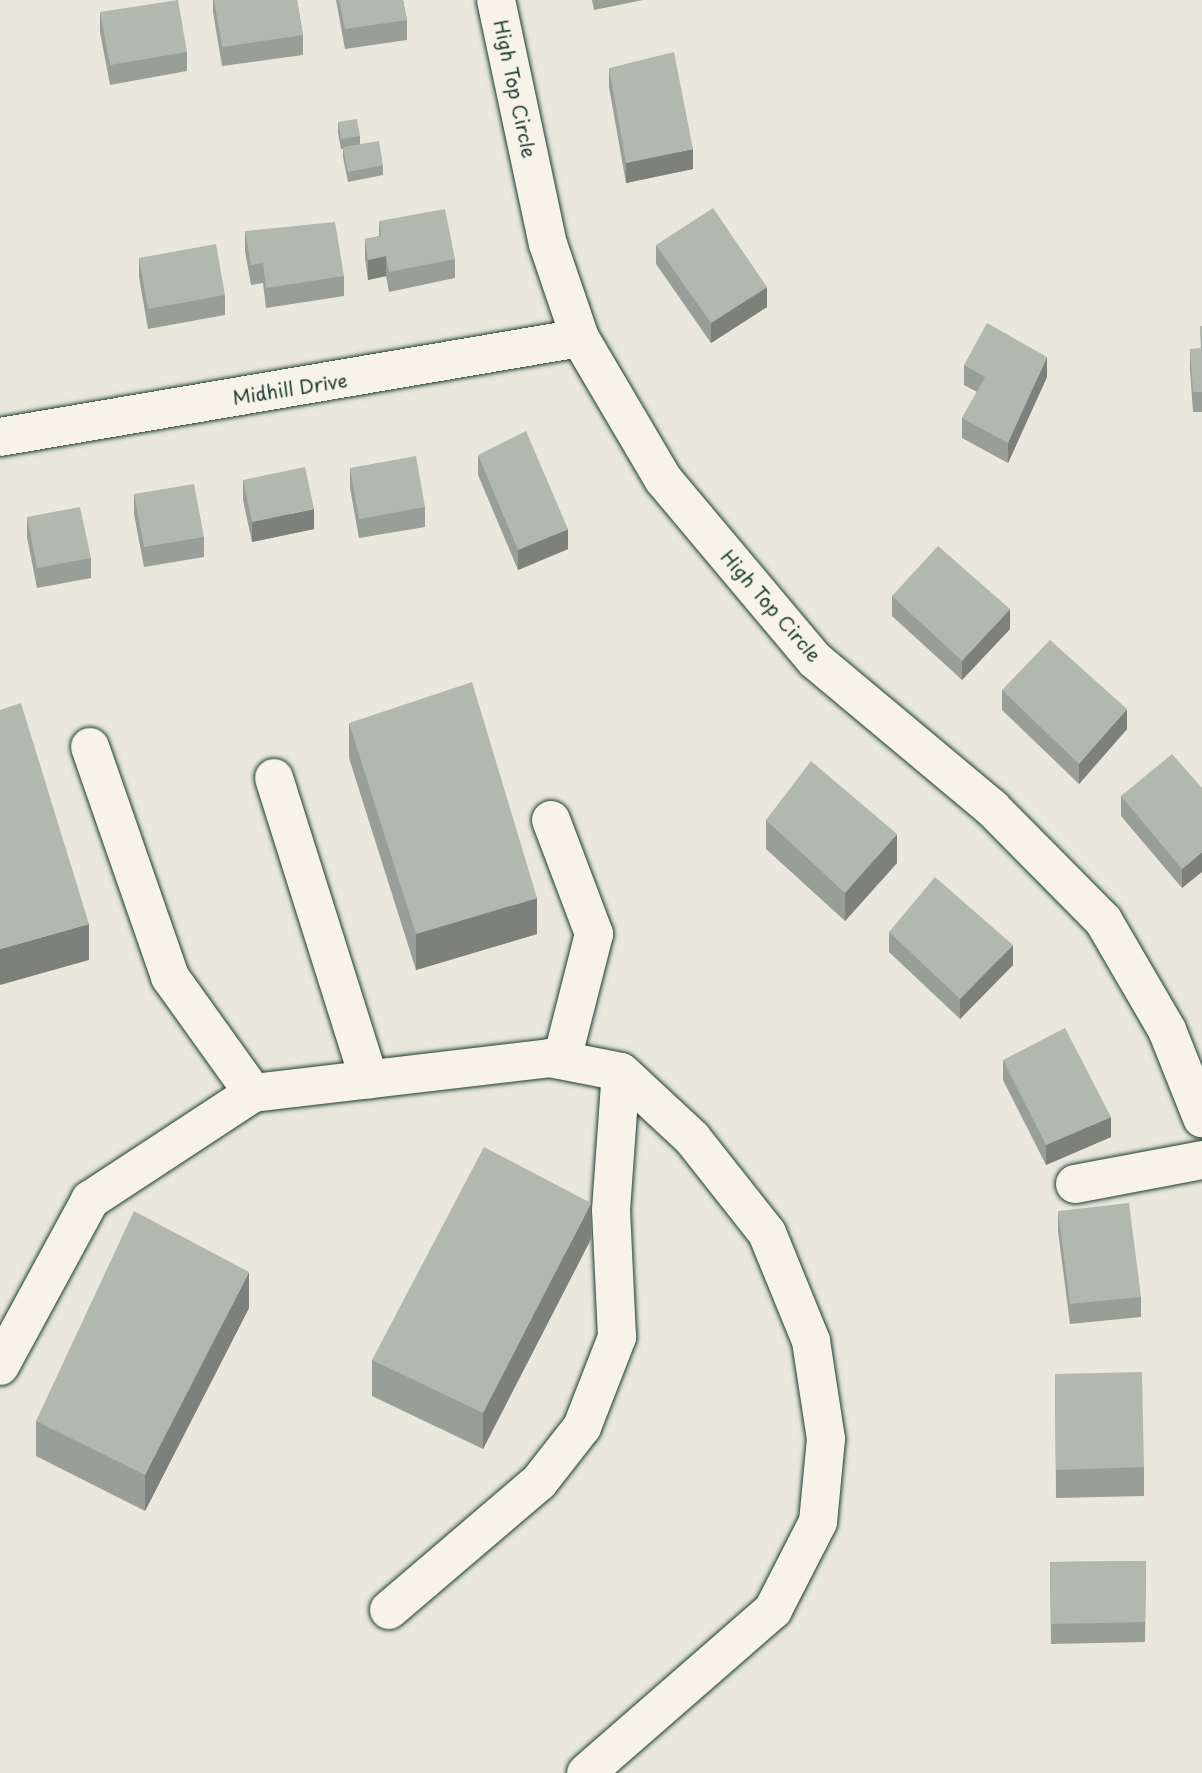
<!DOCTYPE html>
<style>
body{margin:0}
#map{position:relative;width:1202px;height:1773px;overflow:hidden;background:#eae8dd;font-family:"Playpen Sans",sans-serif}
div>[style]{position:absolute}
.roads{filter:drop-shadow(0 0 2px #1f3d34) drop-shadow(0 0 2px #1f3d34)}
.minor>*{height:38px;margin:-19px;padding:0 19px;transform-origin:19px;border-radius:19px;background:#f7f3e8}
.wall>*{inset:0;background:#999e96}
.shaded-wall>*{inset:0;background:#7d817a}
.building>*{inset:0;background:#b2b8ae}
span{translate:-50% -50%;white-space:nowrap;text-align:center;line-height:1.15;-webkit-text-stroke:6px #f7f3e8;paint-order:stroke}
.street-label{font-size:19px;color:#1f3d34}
</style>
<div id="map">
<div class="roads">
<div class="minor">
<i style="left:496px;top:0;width:249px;rotate:78deg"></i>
<i style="left:548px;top:244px;width:99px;rotate:71.2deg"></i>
<i style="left:580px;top:338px;width:164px;rotate:59.5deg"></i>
<i style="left:663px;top:479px;width:236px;rotate:50deg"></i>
<i style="left:815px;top:660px;width:231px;rotate:39.9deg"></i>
<i style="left:992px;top:808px;width:158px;rotate:45.3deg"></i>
<i style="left:1103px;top:920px;width:127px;rotate:59.8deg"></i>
<i style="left:1167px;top:1030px;width:95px;rotate:68.3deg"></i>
<i style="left:0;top:437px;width:588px;rotate:-9.69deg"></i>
<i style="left:90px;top:747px;width:244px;rotate:70.8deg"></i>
<i style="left:170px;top:977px;width:143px;rotate:54.4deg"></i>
<i style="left:274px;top:778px;width:316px;rotate:72.5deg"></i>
<i style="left:551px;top:820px;width:122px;rotate:69.3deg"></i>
<i style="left:594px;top:934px;width:130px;rotate:104.3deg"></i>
<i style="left:1075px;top:1184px;width:129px;rotate:-10.7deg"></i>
<i style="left:0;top:1366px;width:189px;rotate:-61.5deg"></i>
<i style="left:90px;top:1200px;width:195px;rotate:-33.3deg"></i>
<i style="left:253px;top:1093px;width:299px;rotate:-6.7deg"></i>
<i style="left:550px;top:1058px;width:72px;rotate:11.2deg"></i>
<i style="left:621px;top:1072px;width:97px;rotate:42.9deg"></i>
<i style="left:692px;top:1138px;width:121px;rotate:51.7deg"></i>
<i style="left:767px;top:1233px;width:117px;rotate:67.8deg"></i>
<i style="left:811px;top:1341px;width:99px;rotate:81.3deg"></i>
<i style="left:826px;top:1439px;width:83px;rotate:95.5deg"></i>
<i style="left:818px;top:1522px;width:99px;rotate:117.1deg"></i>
<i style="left:773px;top:1610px;width:248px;rotate:138.9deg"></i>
<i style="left:389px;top:1610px;width:197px;rotate:-40.5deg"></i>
<i style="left:539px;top:1482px;width:70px;rotate:-52deg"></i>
<i style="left:582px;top:1427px;width:97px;rotate:-68.7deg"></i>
<i style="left:617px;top:1337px;width:127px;rotate:-92.7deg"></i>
<i style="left:611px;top:1210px;width:138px;rotate:-85.9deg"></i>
</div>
</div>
<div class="wall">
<i style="clip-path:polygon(213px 0,297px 0,303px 35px,303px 55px,222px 66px,213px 12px)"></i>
<i style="clip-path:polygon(336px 0,403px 0,407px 20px,407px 40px,345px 49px)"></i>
<i style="clip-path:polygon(592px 0,643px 0,594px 10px)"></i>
<i style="clip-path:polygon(100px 12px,187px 52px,187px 71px,110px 85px,100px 32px)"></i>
<i style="clip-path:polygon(609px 68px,693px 169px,626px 183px,609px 87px)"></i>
<i style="clip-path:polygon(338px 122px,360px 136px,360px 144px,383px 165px,383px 175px,348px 182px,343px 157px,343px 149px,341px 149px,338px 133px)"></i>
<i style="clip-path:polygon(379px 221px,455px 259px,455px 278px,389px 292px,386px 276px,368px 280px,365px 259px,365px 239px,379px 236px)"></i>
<i style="clip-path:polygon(245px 231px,344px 276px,344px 296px,266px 308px,263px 283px,251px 285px,245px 251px)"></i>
<i style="clip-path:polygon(656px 245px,767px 307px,711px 343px,656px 264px)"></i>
<i style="clip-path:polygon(139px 258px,225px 295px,225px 315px,148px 329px,139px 277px)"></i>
<i style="clip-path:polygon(1200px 326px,1202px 326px,1202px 412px,1193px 412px,1190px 369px,1190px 349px,1201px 349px)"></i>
<i style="clip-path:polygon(964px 365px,1047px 377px,1008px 463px,962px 438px,962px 418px,977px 392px,964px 385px)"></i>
<i style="clip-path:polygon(478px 455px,568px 549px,518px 570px,478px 475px)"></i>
<i style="clip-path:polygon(350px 468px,425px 507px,425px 527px,359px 538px,350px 488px)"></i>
<i style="clip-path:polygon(243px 480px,314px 529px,252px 542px,243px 500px)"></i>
<i style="clip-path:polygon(134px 494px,204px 537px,204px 557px,144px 567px,134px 514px)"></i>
<i style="clip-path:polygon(27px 517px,91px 558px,91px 578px,37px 588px,27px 537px)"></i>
<i style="clip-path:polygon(892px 596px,1010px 629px,962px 680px,892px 616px)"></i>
<i style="clip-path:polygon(1002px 690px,1127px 729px,1079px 784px,1002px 710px)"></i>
<i style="clip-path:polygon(349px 723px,537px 934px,416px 970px,349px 758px)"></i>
<i style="clip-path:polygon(1202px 788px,1182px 888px,1121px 816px,1121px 796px)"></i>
<i style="clip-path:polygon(766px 820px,897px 863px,845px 921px,766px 849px)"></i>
<i style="clip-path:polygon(889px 932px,1013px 965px,960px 1019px,889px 952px)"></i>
<i style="clip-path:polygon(1003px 1060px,1111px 1137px,1046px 1165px,1003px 1080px)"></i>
<i style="clip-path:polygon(1058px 1211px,1141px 1297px,1141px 1317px,1070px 1324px,1058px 1231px)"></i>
<i style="clip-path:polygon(591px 1239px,483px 1449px,372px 1396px,372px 1360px)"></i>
<i style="clip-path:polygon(249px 1308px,145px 1511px,36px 1456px,36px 1421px)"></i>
<i style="clip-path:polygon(1055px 1374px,1144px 1467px,1144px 1496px,1056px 1498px)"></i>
<i style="clip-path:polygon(1146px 1561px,1145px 1642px,1051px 1644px,1050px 1562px)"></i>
</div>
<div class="shaded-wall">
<i style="clip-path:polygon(693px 149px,693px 169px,626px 183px,626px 163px)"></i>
<i style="clip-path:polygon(386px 256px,386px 276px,368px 280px,368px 260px)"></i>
<i style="clip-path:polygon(767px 287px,767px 307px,711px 343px,711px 323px)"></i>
<i style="clip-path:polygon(1047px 357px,1047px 377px,1008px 463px,1008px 443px)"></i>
<i style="clip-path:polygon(314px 509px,314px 529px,252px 542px,252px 522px)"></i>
<i style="clip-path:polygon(568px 529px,568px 549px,518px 570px,518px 550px)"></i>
<i style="clip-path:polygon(1010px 609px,1010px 629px,962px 680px,962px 661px)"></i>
<i style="clip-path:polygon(1127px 709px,1127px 729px,1079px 784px,1079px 764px)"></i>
<i style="clip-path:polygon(897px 834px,897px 863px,845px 921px,845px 893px)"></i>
<i style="clip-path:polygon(1202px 852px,1202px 872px,1182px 888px,1182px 869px)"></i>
<i style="clip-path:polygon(537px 898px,537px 934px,416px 970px,416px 934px)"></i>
<i style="clip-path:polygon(89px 924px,89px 960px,0 985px,0 949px)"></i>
<i style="clip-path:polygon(1013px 945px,1013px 965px,960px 1019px,960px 999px)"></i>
<i style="clip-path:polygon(1111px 1117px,1111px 1137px,1046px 1165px,1046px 1145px)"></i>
<i style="clip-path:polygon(591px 1203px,591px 1239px,483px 1449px,483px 1413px)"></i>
<i style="clip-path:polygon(249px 1272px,249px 1308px,145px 1511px,145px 1475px)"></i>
</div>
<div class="building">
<i style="clip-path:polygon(178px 0,187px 52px,110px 65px,100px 12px)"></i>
<i style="clip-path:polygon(214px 0,297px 0,303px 35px,222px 47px)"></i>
<i style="clip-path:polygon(339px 0,403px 0,407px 20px,345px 29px)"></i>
<i style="clip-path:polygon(674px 52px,693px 149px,626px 163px,609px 68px)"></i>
<i style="clip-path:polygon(357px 119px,360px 136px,341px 139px,338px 122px)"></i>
<i style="clip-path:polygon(379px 141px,383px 165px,348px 172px,343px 147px)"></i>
<i style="clip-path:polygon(713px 208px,767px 287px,711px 323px,656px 245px)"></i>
<i style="clip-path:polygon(445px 209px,455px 259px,389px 272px,386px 256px,368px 260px,365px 239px,381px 236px,379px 221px)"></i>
<i style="clip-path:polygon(335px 222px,344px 276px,266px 288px,263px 263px,251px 265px,245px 231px)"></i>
<i style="clip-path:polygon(216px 244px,225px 295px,148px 309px,139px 258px)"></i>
<i style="clip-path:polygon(987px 323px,1047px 357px,1008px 443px,962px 418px,985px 377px,964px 365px)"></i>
<i style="clip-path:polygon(1200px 326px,1202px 326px,1202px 345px)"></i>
<i style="clip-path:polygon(1202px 348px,1202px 392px,1193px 392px,1190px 349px)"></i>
<i style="clip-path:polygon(526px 431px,568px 529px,518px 550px,478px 455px)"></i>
<i style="clip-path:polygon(416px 456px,425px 507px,359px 519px,350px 468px)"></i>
<i style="clip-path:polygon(305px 467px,314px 509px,252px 522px,243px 480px)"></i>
<i style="clip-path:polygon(194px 484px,204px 537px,144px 547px,134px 494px)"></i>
<i style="clip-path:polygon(80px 507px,91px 558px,37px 568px,27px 517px)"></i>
<i style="clip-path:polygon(938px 546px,1010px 609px,962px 661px,892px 596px)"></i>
<i style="clip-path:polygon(1050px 640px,1127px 709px,1079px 764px,1002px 690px)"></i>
<i style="clip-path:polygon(472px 682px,537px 898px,416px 934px,349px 723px)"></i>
<i style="clip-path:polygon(21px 703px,89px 924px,0 949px,0 710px)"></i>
<i style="clip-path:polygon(1172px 754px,1202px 788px,1202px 852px,1182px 869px,1121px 796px)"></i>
<i style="clip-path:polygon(811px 761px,897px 834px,845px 893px,766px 820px)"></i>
<i style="clip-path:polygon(935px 877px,1013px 945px,960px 999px,889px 932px)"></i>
<i style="clip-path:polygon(1065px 1028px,1111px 1117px,1046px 1145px,1003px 1060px)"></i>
<i style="clip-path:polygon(484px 1147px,591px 1203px,483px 1413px,372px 1360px)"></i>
<i style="clip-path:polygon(1129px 1203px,1141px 1297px,1070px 1304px,1058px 1211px)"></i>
<i style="clip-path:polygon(134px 1211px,249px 1272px,145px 1475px,36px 1421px)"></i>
<i style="clip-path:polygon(1142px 1372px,1144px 1467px,1056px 1470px,1055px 1374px)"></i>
<i style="clip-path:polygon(1146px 1561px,1145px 1622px,1051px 1624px,1050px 1562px)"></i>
</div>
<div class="street-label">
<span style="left:515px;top:89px;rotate:78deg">High Top Circle</span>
<span style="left:290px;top:389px;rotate:-9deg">Midhill Drive</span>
<span style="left:771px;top:606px;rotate:49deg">High Top Circle</span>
</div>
</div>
